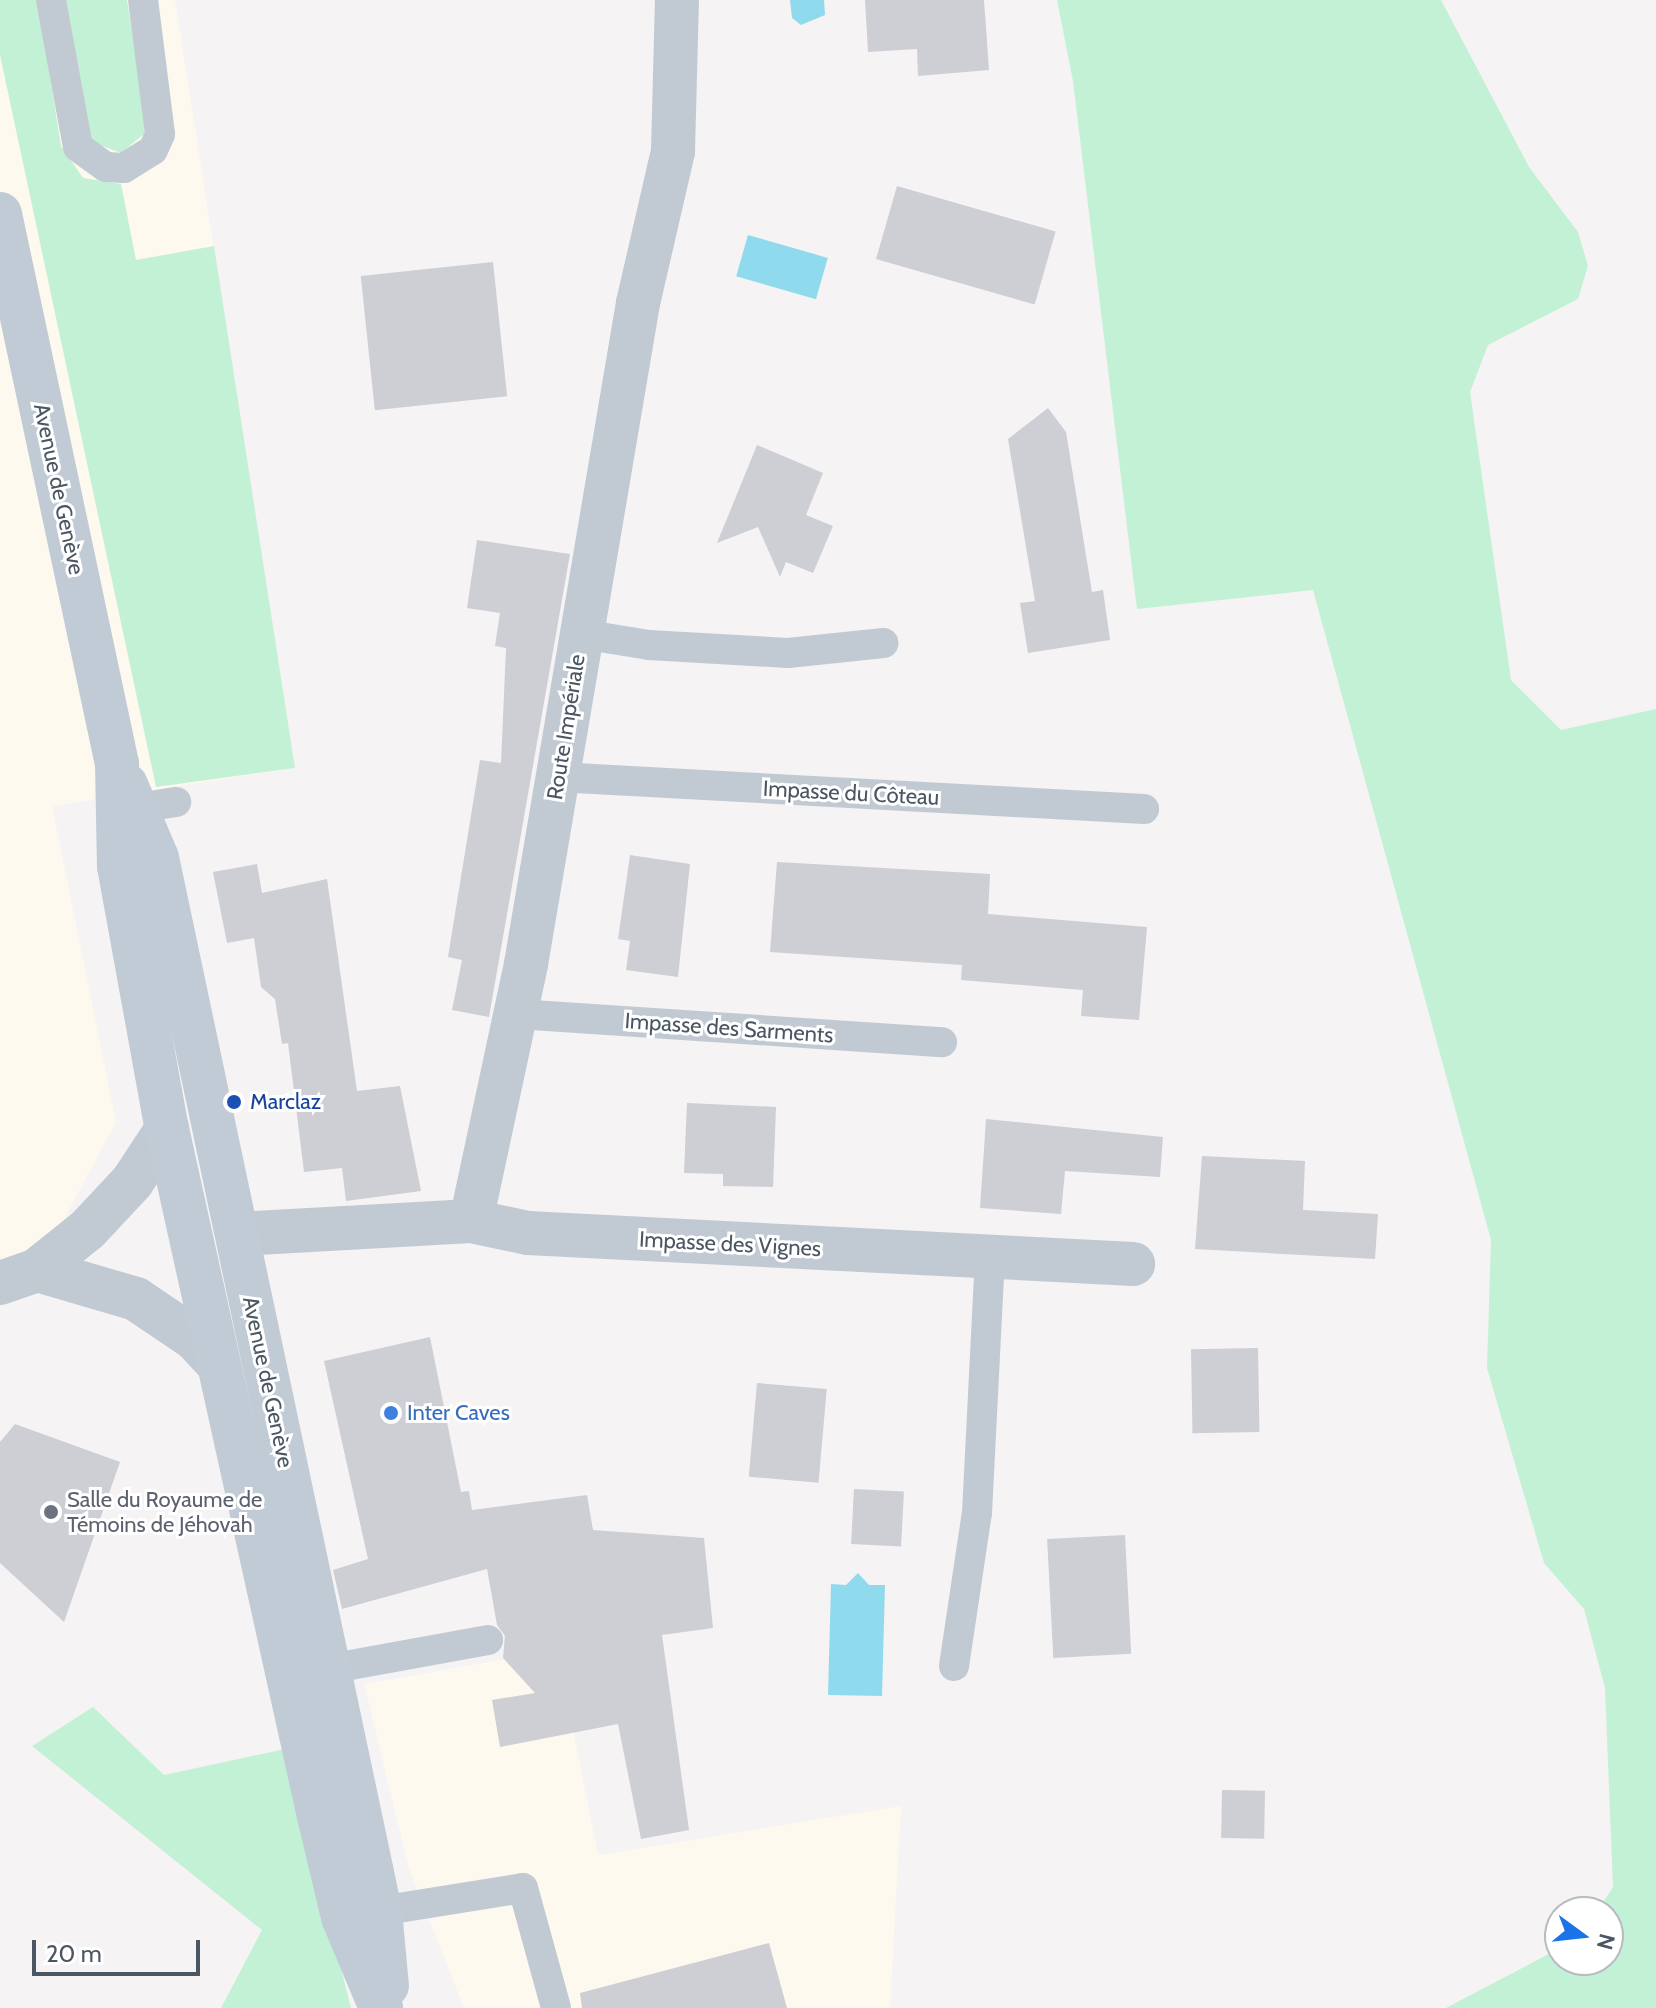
<!DOCTYPE html>
<meta charset="utf-8">
<style>
body{margin:0}
#map{position:relative;width:1656px;height:2008px;overflow:hidden;background:#f5f3f3;font-family:Cabin,sans-serif}
div>[style]{position:absolute}
.commercial>*{inset:0;background:#fdf9ef}
.green>*{inset:0;background:#c3f1d5}
.water>*{inset:0;background:#90daee;transform-origin:0 0}
.building>*{inset:0;background:#cdcfd5;transform-origin:0 0}
.service>*{height:30px;margin:-15px;padding:0 15px;transform-origin:15px;border-radius:15px;background:#c1cad2}
.minor>*{height:44px;margin:-22px;padding:0 22px;transform-origin:22px;border-radius:22px;background:#c1cad2}
.tertiary>*{height:44px;margin:-22px;padding:0 22px;transform-origin:22px;border-radius:22px;background:#c1cad2}
.secondary>*{height:44px;margin:-22px;padding:0 22px;transform-origin:22px;border-radius:22px;background:#c1cbd6}
.dots>*{width:22px;height:22px;translate:-50% -50%;box-sizing:border-box;border:4px solid #fff;border-radius:50%}
span{translate:-50% -50%;white-space:nowrap;text-align:center;line-height:1.15;-webkit-text-stroke:6px #fff;paint-order:stroke}
.street-label{font-size:22px;color:#4a5661}
.transit-label{font-size:22px;color:#164399}
.left{translate:0 -50%;text-align:left}
.shop-label{font-size:22px;color:#366cbe}
.worship-label{font-size:22px;color:#5b616d}
.north{position:absolute;left:1544px;top:1896px;width:80px;height:80px;box-sizing:border-box;background:#fff;border:2px solid #b7bbc0;border-radius:50%;rotate:105deg;font-size:22px;font-weight:700;line-height:32px;text-align:center;color:#4a5661}
.north::after{content:'';display:block;margin:auto;width:28px;height:36px;background:#1a73e8;clip-path:polygon(50% 0,100% 100%,50% 72%,0 100%)}
.scale{position:absolute;left:32px;top:1940px;width:168px;height:36px;box-sizing:border-box;border:4px solid #4a5661;border-top:0;padding-left:10px;font-size:24px;line-height:28px;white-space:nowrap;color:#4a5661;-webkit-text-stroke:6px #fff;paint-order:stroke}
</style>
<div id="map">
<div class="commercial">
<i style="clip-path:polygon(0 0,175px 0,295px 768px,52px 806px,116px 1122px,37px 1270px,0 1283px)"></i>
<i style="clip-path:polygon(557px 1650px,598px 1855px,901px 1806px,890px 2008px,464px 2008px,409px 1868px,364px 1684px)"></i>
</div>
<div class="green">
<i style="clip-path:polygon(0 0,38px 0,61px 146px,83px 178px,121px 184px,136px 260px,214px 246px,295px 768px,156px 787px,0 55px)"></i>
<i style="clip-path:polygon(66px 0,127px 0,146px 119px,144px 134px,121px 153px,92px 142px)"></i>
<i style="clip-path:polygon(1057px 0,1441px 0,1529px 167px,1578px 232px,1588px 266px,1578px 299px,1488px 345px,1470px 392px,1511px 680px,1561px 730px,1656px 709px,1656px 2008px,1446px 2008px,1560px 1948px,1560px 1960px,1608px 1960px,1608px 1912px,1597px 1912px,1613px 1887px,1605px 1688px,1584px 1609px,1544px 1563px,1487px 1368px,1491px 1240px,1313px 590px,1137px 609px,1073px 81px)"></i>
<i style="clip-path:polygon(93px 1707px,164px 1775px,285px 1749px,351px 2008px,221px 2008px,262px 1930px,32px 1746px)"></i>
</div>
<div class="water">
<i style="clip-path:polygon(790px 0,824px 0,825px 15px,801px 25px,792px 18px)"></i>
<i style="left:748px;top:235px;width:83px;height:43px;rotate:16deg"></i>
<i style="clip-path:polygon(858px 1573px,869px 1585px,885px 1585px,882px 1696px,828px 1695px,831px 1584px,846px 1585px)"></i>
</div>
<div class="building">
<i style="clip-path:polygon(865px 0,984px 0,989px 70px,918px 76px,917px 49px,868px 52px)"></i>
<i style="left:897px;top:186px;width:165px;height:76px;rotate:16deg"></i>
<i style="left:493px;top:262px;width:135px;height:133px;rotate:84deg"></i>
<i style="clip-path:polygon(1048px 408px,1066px 432px,1092px 592px,1103px 590px,1110px 640px,1028px 653px,1020px 603px,1035px 601px,1008px 439px)"></i>
<i style="clip-path:polygon(757px 445px,823px 473px,806px 515px,833px 526px,813px 573px,786px 562px,780px 577px,758px 527px,717px 543px)"></i>
<i style="clip-path:polygon(477px 540px,570px 554px,489px 1017px,452px 1010px,462px 960px,448px 957px,480px 760px,501px 763px,506px 648px,495px 646px,500px 613px,467px 608px)"></i>
<i style="clip-path:polygon(630px 855px,690px 864px,678px 977px,626px 970px,630px 941px,618px 939px)"></i>
<i style="clip-path:polygon(777px 862px,990px 874px,988px 914px,1147px 927px,1139px 1020px,1081px 1016px,1083px 990px,961px 980px,962px 965px,770px 952px)"></i>
<i style="clip-path:polygon(257px 864px,262px 893px,327px 879px,357px 1091px,400px 1086px,421px 1191px,346px 1201px,342px 1168px,304px 1172px,288px 1043px,282px 1044px,275px 999px,261px 987px,254px 938px,227px 943px,213px 872px)"></i>
<i style="clip-path:polygon(687px 1103px,776px 1107px,773px 1187px,723px 1186px,723px 1174px,684px 1173px)"></i>
<i style="clip-path:polygon(986px 1119px,1163px 1137px,1160px 1177px,1065px 1171px,1061px 1214px,980px 1208px)"></i>
<i style="clip-path:polygon(1202px 1156px,1305px 1161px,1303px 1210px,1378px 1214px,1375px 1259px,1195px 1249px)"></i>
<i style="clip-path:polygon(430px 1337px,461px 1492px,469px 1491px,472px 1510px,587px 1495px,593px 1530px,704px 1538px,713px 1628px,662px 1635px,689px 1830px,641px 1839px,618px 1724px,500px 1747px,492px 1700px,535px 1693px,503px 1658px,505px 1636px,497px 1625px,487px 1569px,342px 1609px,333px 1570px,368px 1559px,324px 1361px)"></i>
<i style="left:1258px;top:1348px;width:84px;height:67px;rotate:89deg"></i>
<i style="left:757px;top:1383px;width:70px;height:94px;rotate:5deg"></i>
<i style="clip-path:polygon(15px 1424px,120px 1462px,64px 1622px,0 1563px,0 1442px)"></i>
<i style="left:854px;top:1489px;width:50px;height:55px;rotate:3deg"></i>
<i style="left:1125px;top:1535px;width:119px;height:78px;rotate:87deg"></i>
<i style="left:1222px;top:1790px;width:43px;height:48px;rotate:1deg"></i>
<i style="clip-path:polygon(769px 1943px,787px 2008px,582px 2008px,580px 1993px)"></i>
</div>
<div class="service">
<i style="left:51px;top:0;width:149px;rotate:79.6deg"></i>
<i style="left:78px;top:147px;width:34px;rotate:36deg"></i>
<i style="left:106px;top:167px;width:18px;rotate:3deg"></i>
<i style="left:124px;top:168px;width:34px;rotate:-32deg"></i>
<i style="left:153px;top:150px;width:17px;rotate:-66deg"></i>
<i style="left:160px;top:134px;width:135px;rotate:-97.2deg"></i>
<i style="left:581px;top:634px;width:69px;rotate:9.2deg"></i>
<i style="left:649px;top:645px;width:139px;rotate:3.3deg"></i>
<i style="left:788px;top:653px;width:96px;rotate:-6deg"></i>
<i style="left:557px;top:777px;width:588px;rotate:3.12deg"></i>
<i style="left:119px;top:811px;width:58px;rotate:-9deg"></i>
<i style="left:517px;top:1014px;width:426px;rotate:3.8deg"></i>
<i style="left:954px;top:1666px;width:155px;rotate:-81.5deg"></i>
<i style="left:977px;top:1513px;width:256px;rotate:-87.1deg"></i>
<i style="left:312px;top:1672px;width:179px;rotate:-10.3deg"></i>
<i style="left:361px;top:1914px;width:164px;rotate:-9.1deg"></i>
<i style="left:523px;top:1888px;width:124px;rotate:74.6deg"></i>
</div>
<div class="minor">
<i style="left:471px;top:1221px;width:263px;rotate:-77.9deg"></i>
<i style="left:526px;top:964px;width:670px;rotate:-80.38deg"></i>
<i style="left:638px;top:303px;width:156px;rotate:-77deg"></i>
<i style="left:673px;top:151px;width:151px;rotate:-88.5deg"></i>
<i style="left:238px;top:1234px;width:233px;rotate:-3.2deg"></i>
<i style="left:471px;top:1221px;width:58px;rotate:11.9deg"></i>
<i style="left:528px;top:1233px;width:606px;rotate:2.93deg"></i>
</div>
<div class="tertiary">
<i style="left:37px;top:1270px;width:103px;rotate:16.3deg"></i>
<i style="left:136px;top:1299px;width:71px;rotate:34.1deg"></i>
<i style="left:195px;top:1339px;width:33px;rotate:47deg"></i>
<i style="left:0;top:1283px;width:39px;rotate:-19deg"></i>
<i style="left:37px;top:1270px;width:65px;rotate:-38.8deg"></i>
<i style="left:88px;top:1229px;width:64px;rotate:-46.9deg"></i>
<i style="left:132px;top:1182px;width:64px;rotate:-56.6deg"></i>
</div>
<div class="secondary">
<i style="left:0;top:214px;width:562px;rotate:77.99deg"></i>
<i style="left:117px;top:764px;width:102px;rotate:88.9deg"></i>
<i style="left:119px;top:866px;width:267px;rotate:79.7deg"></i>
<i style="left:167px;top:1129px;width:699px;rotate:77.53deg"></i>
<i style="left:318px;top:1812px;width:108px;rotate:76.6deg"></i>
<i style="left:343px;top:1917px;width:99px;rotate:67.3deg"></i>
<i style="left:126px;top:785px;width:79px;rotate:67deg"></i>
<i style="left:157px;top:858px;width:1076px;rotate:78.04deg"></i>
<i style="left:380px;top:1911px;width:75px;rotate:84.7deg"></i>
</div>
<div class="dots">
<i style="left:234px;top:1102px;background:#1a4fb4"></i>
<i style="left:391px;top:1413px;background:#3f7fe0"></i>
<i style="left:51px;top:1512px;background:#6b7280"></i>
</div>
<div class="street-label">
<span style="left:59px;top:489px;rotate:78deg">Avenue de Genève</span>
<span style="left:566px;top:727px;rotate:-81deg">Route Impériale</span>
<span style="left:851px;top:793px;rotate:3deg">Impasse du Côteau</span>
<span style="left:729px;top:1028px;rotate:4deg">Impasse des Sarments</span>
<span style="left:730px;top:1244px;rotate:3deg">Impasse des Vignes</span>
<span style="left:268px;top:1382px;rotate:78deg">Avenue de Genève</span>
</div>
<div class="transit-label">
<span class="left" style="left:250px;top:1102px">Marclaz</span>
</div>
<div class="shop-label">
<span class="left" style="left:407px;top:1413px">Inter Caves</span>
</div>
<div class="worship-label">
<span class="left" style="left:67px;top:1512px">Salle du Royaume de<br>Témoins de Jéhovah</span>
</div>
<div class="north">N</div>
<div class="scale">20 m</div>
</div>
